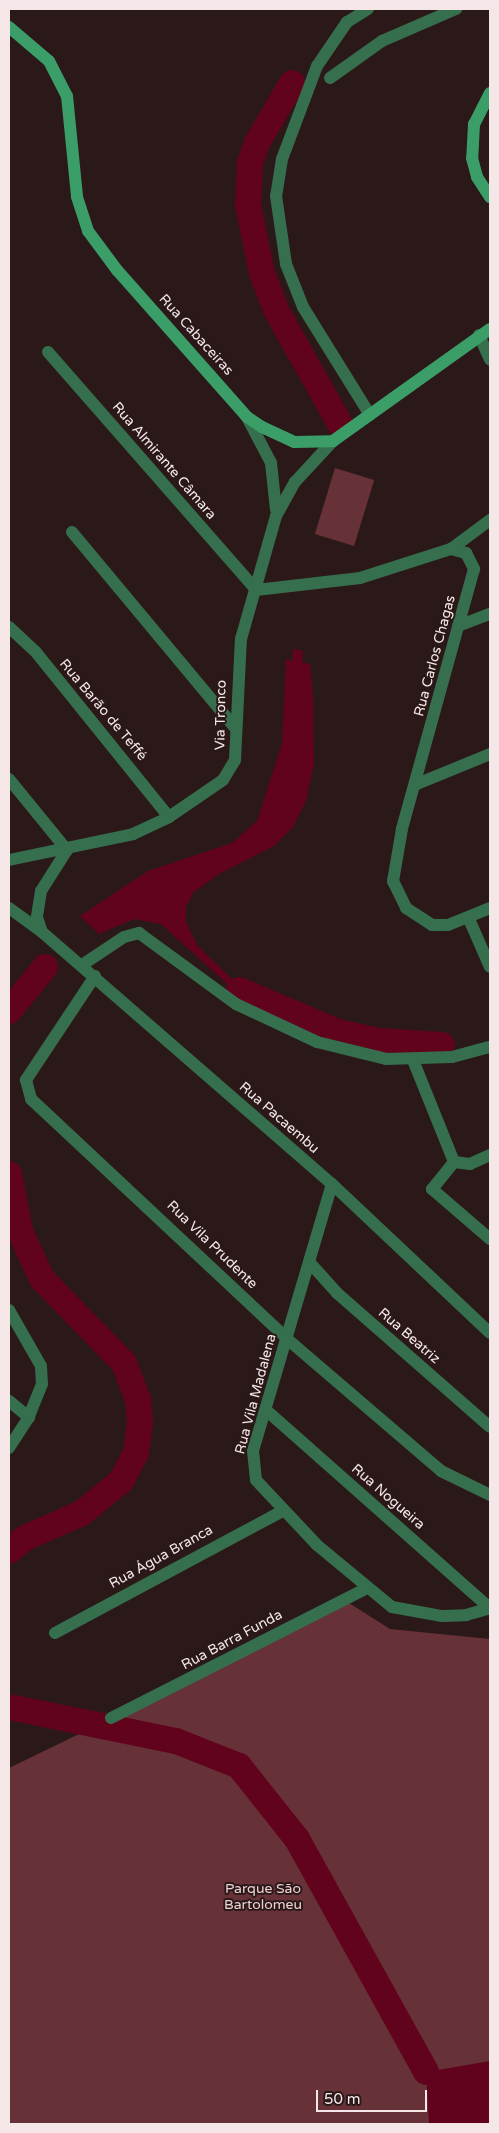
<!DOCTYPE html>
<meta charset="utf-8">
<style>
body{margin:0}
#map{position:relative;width:499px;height:2133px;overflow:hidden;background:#2b1819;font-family:"Varela Round",sans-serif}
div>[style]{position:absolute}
.green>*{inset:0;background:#663137;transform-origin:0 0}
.water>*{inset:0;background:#61031d}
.river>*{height:26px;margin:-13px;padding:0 13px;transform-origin:13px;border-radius:13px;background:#61031d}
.street>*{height:12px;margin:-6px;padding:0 6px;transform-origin:6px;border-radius:6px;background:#366f4e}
.secondary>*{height:12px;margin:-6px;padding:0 6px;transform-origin:6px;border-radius:6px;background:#3b9e68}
span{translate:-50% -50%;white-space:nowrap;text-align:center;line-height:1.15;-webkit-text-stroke:4px #2b1819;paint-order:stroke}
.street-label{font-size:14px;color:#f5e7e8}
.park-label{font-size:14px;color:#eed3d4}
.frame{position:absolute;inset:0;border:10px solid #f5e7e8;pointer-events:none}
.scale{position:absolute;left:316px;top:2090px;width:111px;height:22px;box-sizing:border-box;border:2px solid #f5e7e8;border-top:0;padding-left:6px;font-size:15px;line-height:18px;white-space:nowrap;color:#f5e7e8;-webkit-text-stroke:4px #2b1819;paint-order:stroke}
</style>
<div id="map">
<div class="green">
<i style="left:335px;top:468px;width:41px;height:69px;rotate:17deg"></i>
<i style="clip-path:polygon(349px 1603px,390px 1629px,490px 1639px,490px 2124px,9px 2124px,9px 1768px)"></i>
</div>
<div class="water">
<i style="clip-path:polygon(293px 649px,303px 651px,302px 662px,310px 664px,313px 698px,314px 764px,306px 801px,293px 827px,274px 846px,219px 874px,194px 892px,186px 906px,186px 922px,198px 946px,241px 988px,237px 993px,161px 924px,134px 919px,99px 934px,80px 916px,148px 871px,232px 843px,257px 821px,282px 743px,286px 659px,292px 661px)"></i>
<i style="clip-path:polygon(490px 2061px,490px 2124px,429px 2124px,426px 2072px)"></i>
</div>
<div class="river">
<i style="left:292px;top:83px;width:69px;rotate:120.3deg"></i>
<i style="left:257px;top:143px;width:21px;rotate:109deg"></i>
<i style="left:250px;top:163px;width:42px;rotate:92.7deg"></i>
<i style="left:248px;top:205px;width:69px;rotate:78.4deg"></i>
<i style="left:262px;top:273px;width:40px;rotate:69deg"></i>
<i style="left:276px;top:310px;width:131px;rotate:60.7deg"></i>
<i style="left:239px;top:990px;width:108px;rotate:23deg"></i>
<i style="left:338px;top:1032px;width:41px;rotate:12.7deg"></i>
<i style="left:378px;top:1041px;width:64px;rotate:3.6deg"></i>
<i style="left:9px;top:1011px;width:57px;rotate:-50.7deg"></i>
<i style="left:9px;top:1174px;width:58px;rotate:79.1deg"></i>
<i style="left:20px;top:1231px;width:53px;rotate:65.4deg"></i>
<i style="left:42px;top:1279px;width:117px;rotate:45.7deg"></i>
<i style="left:124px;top:1363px;width:39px;rotate:69deg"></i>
<i style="left:138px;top:1399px;width:23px;rotate:85deg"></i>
<i style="left:140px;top:1422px;width:31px;rotate:97deg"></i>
<i style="left:136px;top:1453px;width:32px;rotate:118deg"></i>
<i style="left:121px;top:1481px;width:50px;rotate:140.6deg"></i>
<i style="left:82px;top:1513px;width:62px;rotate:156.3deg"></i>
<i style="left:25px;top:1538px;width:21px;rotate:141deg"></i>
<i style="left:9px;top:1707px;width:170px;rotate:11.5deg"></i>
<i style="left:176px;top:1741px;width:68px;rotate:21.6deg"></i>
<i style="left:239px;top:1766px;width:93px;rotate:51.5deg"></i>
<i style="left:297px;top:1839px;width:266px;rotate:61deg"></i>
</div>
<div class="street">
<i style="left:368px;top:9px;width:25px;rotate:148deg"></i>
<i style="left:347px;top:22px;width:53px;rotate:124.3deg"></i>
<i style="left:317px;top:66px;width:99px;rotate:110.6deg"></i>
<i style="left:282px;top:159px;width:37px;rotate:99deg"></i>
<i style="left:276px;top:196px;width:69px;rotate:81.6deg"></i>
<i style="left:286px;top:264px;width:46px;rotate:68.4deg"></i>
<i style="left:303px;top:307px;width:127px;rotate:58.2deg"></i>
<i style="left:330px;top:78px;width:64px;rotate:-35.4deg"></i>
<i style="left:382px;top:41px;width:81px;rotate:-23.4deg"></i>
<i style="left:479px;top:335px;width:27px;rotate:66deg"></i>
<i style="left:48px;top:352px;width:316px;rotate:48.8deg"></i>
<i style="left:256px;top:590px;width:105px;rotate:-6.6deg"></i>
<i style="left:360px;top:578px;width:96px;rotate:-17.7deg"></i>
<i style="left:451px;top:549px;width:49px;rotate:-36.6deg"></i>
<i style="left:247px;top:417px;width:52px;rotate:62.4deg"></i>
<i style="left:271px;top:463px;width:47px;rotate:83.9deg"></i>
<i style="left:72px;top:532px;width:256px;rotate:50.2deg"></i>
<i style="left:451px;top:549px;width:16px;rotate:15deg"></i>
<i style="left:466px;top:553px;width:18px;rotate:63deg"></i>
<i style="left:474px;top:569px;width:270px;rotate:105.5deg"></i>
<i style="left:402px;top:829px;width:53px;rotate:99.8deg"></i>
<i style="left:393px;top:881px;width:30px;rotate:64deg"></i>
<i style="left:406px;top:908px;width:31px;rotate:33deg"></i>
<i style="left:432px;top:925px;width:16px"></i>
<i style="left:448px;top:925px;width:45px;rotate:-22deg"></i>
<i style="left:458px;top:626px;width:34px;rotate:-21deg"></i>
<i style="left:9px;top:627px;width:35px;rotate:43deg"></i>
<i style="left:35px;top:651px;width:213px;rotate:51.1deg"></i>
<i style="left:9px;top:779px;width:92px;rotate:50.8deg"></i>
<i style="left:417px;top:784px;width:79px;rotate:-22.3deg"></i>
<i style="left:67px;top:850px;width:49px;rotate:122.4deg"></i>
<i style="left:41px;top:891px;width:26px;rotate:99deg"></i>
<i style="left:37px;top:917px;width:16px;rotate:72deg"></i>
<i style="left:42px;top:932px;width:384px;rotate:41deg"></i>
<i style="left:332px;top:1184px;width:217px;rotate:43.3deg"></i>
<i style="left:9px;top:860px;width:127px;rotate:-11.8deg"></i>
<i style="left:133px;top:834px;width:40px;rotate:-25deg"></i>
<i style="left:169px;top:817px;width:65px;rotate:-34.4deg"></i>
<i style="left:223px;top:780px;width:23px;rotate:-59deg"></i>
<i style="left:235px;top:760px;width:121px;rotate:-87.2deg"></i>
<i style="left:241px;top:639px;width:128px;rotate:-74.1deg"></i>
<i style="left:276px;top:516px;width:39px;rotate:-61deg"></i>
<i style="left:295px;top:482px;width:56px;rotate:-47.2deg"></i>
<i style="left:9px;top:908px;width:39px;rotate:36deg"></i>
<i style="left:469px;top:919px;width:52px;rotate:66.4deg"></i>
<i style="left:82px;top:965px;width:50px;rotate:-33.7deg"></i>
<i style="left:124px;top:937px;width:16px;rotate:-15deg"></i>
<i style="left:139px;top:933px;width:120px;rotate:36.2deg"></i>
<i style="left:236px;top:1004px;width:89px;rotate:25.1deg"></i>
<i style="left:317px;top:1042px;width:71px;rotate:13.8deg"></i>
<i style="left:386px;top:1059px;width:66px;rotate:-1.7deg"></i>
<i style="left:452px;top:1057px;width:39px;rotate:-15deg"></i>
<i style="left:95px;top:976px;width:125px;rotate:123.6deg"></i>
<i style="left:26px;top:1080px;width:20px;rotate:75deg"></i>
<i style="left:31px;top:1099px;width:349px;rotate:43.1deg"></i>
<i style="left:286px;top:1338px;width:204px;rotate:40.6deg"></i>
<i style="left:441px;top:1471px;width:55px;rotate:26.1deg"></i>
<i style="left:413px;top:1060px;width:110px;rotate:68.1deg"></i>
<i style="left:490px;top:1155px;width:22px;rotate:156deg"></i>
<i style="left:470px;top:1164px;width:16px;rotate:-173deg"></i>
<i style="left:454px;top:1162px;width:35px;rotate:129deg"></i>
<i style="left:432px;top:1189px;width:77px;rotate:40.8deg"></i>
<i style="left:332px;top:1184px;width:278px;rotate:106.5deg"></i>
<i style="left:253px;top:1451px;width:29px;rotate:84deg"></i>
<i style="left:256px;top:1480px;width:89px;rotate:46.8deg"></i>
<i style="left:317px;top:1545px;width:97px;rotate:39.6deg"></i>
<i style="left:392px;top:1607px;width:51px;rotate:10.2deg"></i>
<i style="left:442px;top:1616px;width:24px;rotate:-2deg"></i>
<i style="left:466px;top:1615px;width:25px;rotate:-16deg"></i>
<i style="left:311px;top:1264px;width:39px;rotate:48deg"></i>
<i style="left:337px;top:1293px;width:203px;rotate:41.2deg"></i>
<i style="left:9px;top:1310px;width:64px;rotate:60.3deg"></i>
<i style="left:41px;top:1366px;width:18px;rotate:87deg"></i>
<i style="left:42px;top:1384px;width:35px;rotate:112deg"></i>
<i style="left:29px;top:1417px;width:37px;rotate:123deg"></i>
<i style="left:9px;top:1401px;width:26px;rotate:39deg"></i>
<i style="left:266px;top:1410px;width:298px;rotate:41.5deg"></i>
<i style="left:55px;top:1633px;width:259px;rotate:-28.2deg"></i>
<i style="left:111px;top:1718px;width:287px;rotate:-26.9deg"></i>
</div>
<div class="secondary">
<i style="left:9px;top:27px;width:52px;rotate:40.4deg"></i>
<i style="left:49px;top:61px;width:39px;rotate:63deg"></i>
<i style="left:67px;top:96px;width:101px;rotate:84.3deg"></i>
<i style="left:77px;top:197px;width:36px;rotate:72deg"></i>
<i style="left:88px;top:231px;width:49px;rotate:53.4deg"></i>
<i style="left:117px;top:270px;width:196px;rotate:48.5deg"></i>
<i style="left:247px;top:417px;width:18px;rotate:34deg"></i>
<i style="left:262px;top:427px;width:35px;rotate:25deg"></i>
<i style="left:294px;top:442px;width:39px;rotate:-1deg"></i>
<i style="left:333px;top:441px;width:193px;rotate:-35.5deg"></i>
<i style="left:490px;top:93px;width:35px;rotate:117deg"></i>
<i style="left:474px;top:124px;width:34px;rotate:93deg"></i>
<i style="left:472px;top:158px;width:20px;rotate:75deg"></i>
<i style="left:477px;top:177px;width:24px;rotate:57deg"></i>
</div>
<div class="street-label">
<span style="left:196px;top:335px;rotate:48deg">Rua Cabaceiras</span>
<span style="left:164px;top:461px;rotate:49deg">Rua Almirante Câmara</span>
<span style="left:435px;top:656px;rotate:-75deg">Rua Carlos Chagas</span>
<span style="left:103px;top:710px;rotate:50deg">Rua Barão de Teffé</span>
<span style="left:221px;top:715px;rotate:-89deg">Via Tronco</span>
<span style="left:279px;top:1118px;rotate:41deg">Rua Pacaembu</span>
<span style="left:212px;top:1245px;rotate:44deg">Rua Vila Prudente</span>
<span style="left:409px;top:1336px;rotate:41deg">Rua Beatriz</span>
<span style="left:256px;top:1394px;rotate:-75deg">Rua Vila Madalena</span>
<span style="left:388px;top:1497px;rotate:41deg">Rua Nogueira</span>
<span style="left:161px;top:1557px;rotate:-29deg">Rua Água Branca</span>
<span style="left:232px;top:1640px;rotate:-28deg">Rua Barra Funda</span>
</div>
<div class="park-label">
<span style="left:263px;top:1897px">Parque São<br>Bartolomeu</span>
</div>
<div class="frame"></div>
<div class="scale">50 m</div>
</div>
